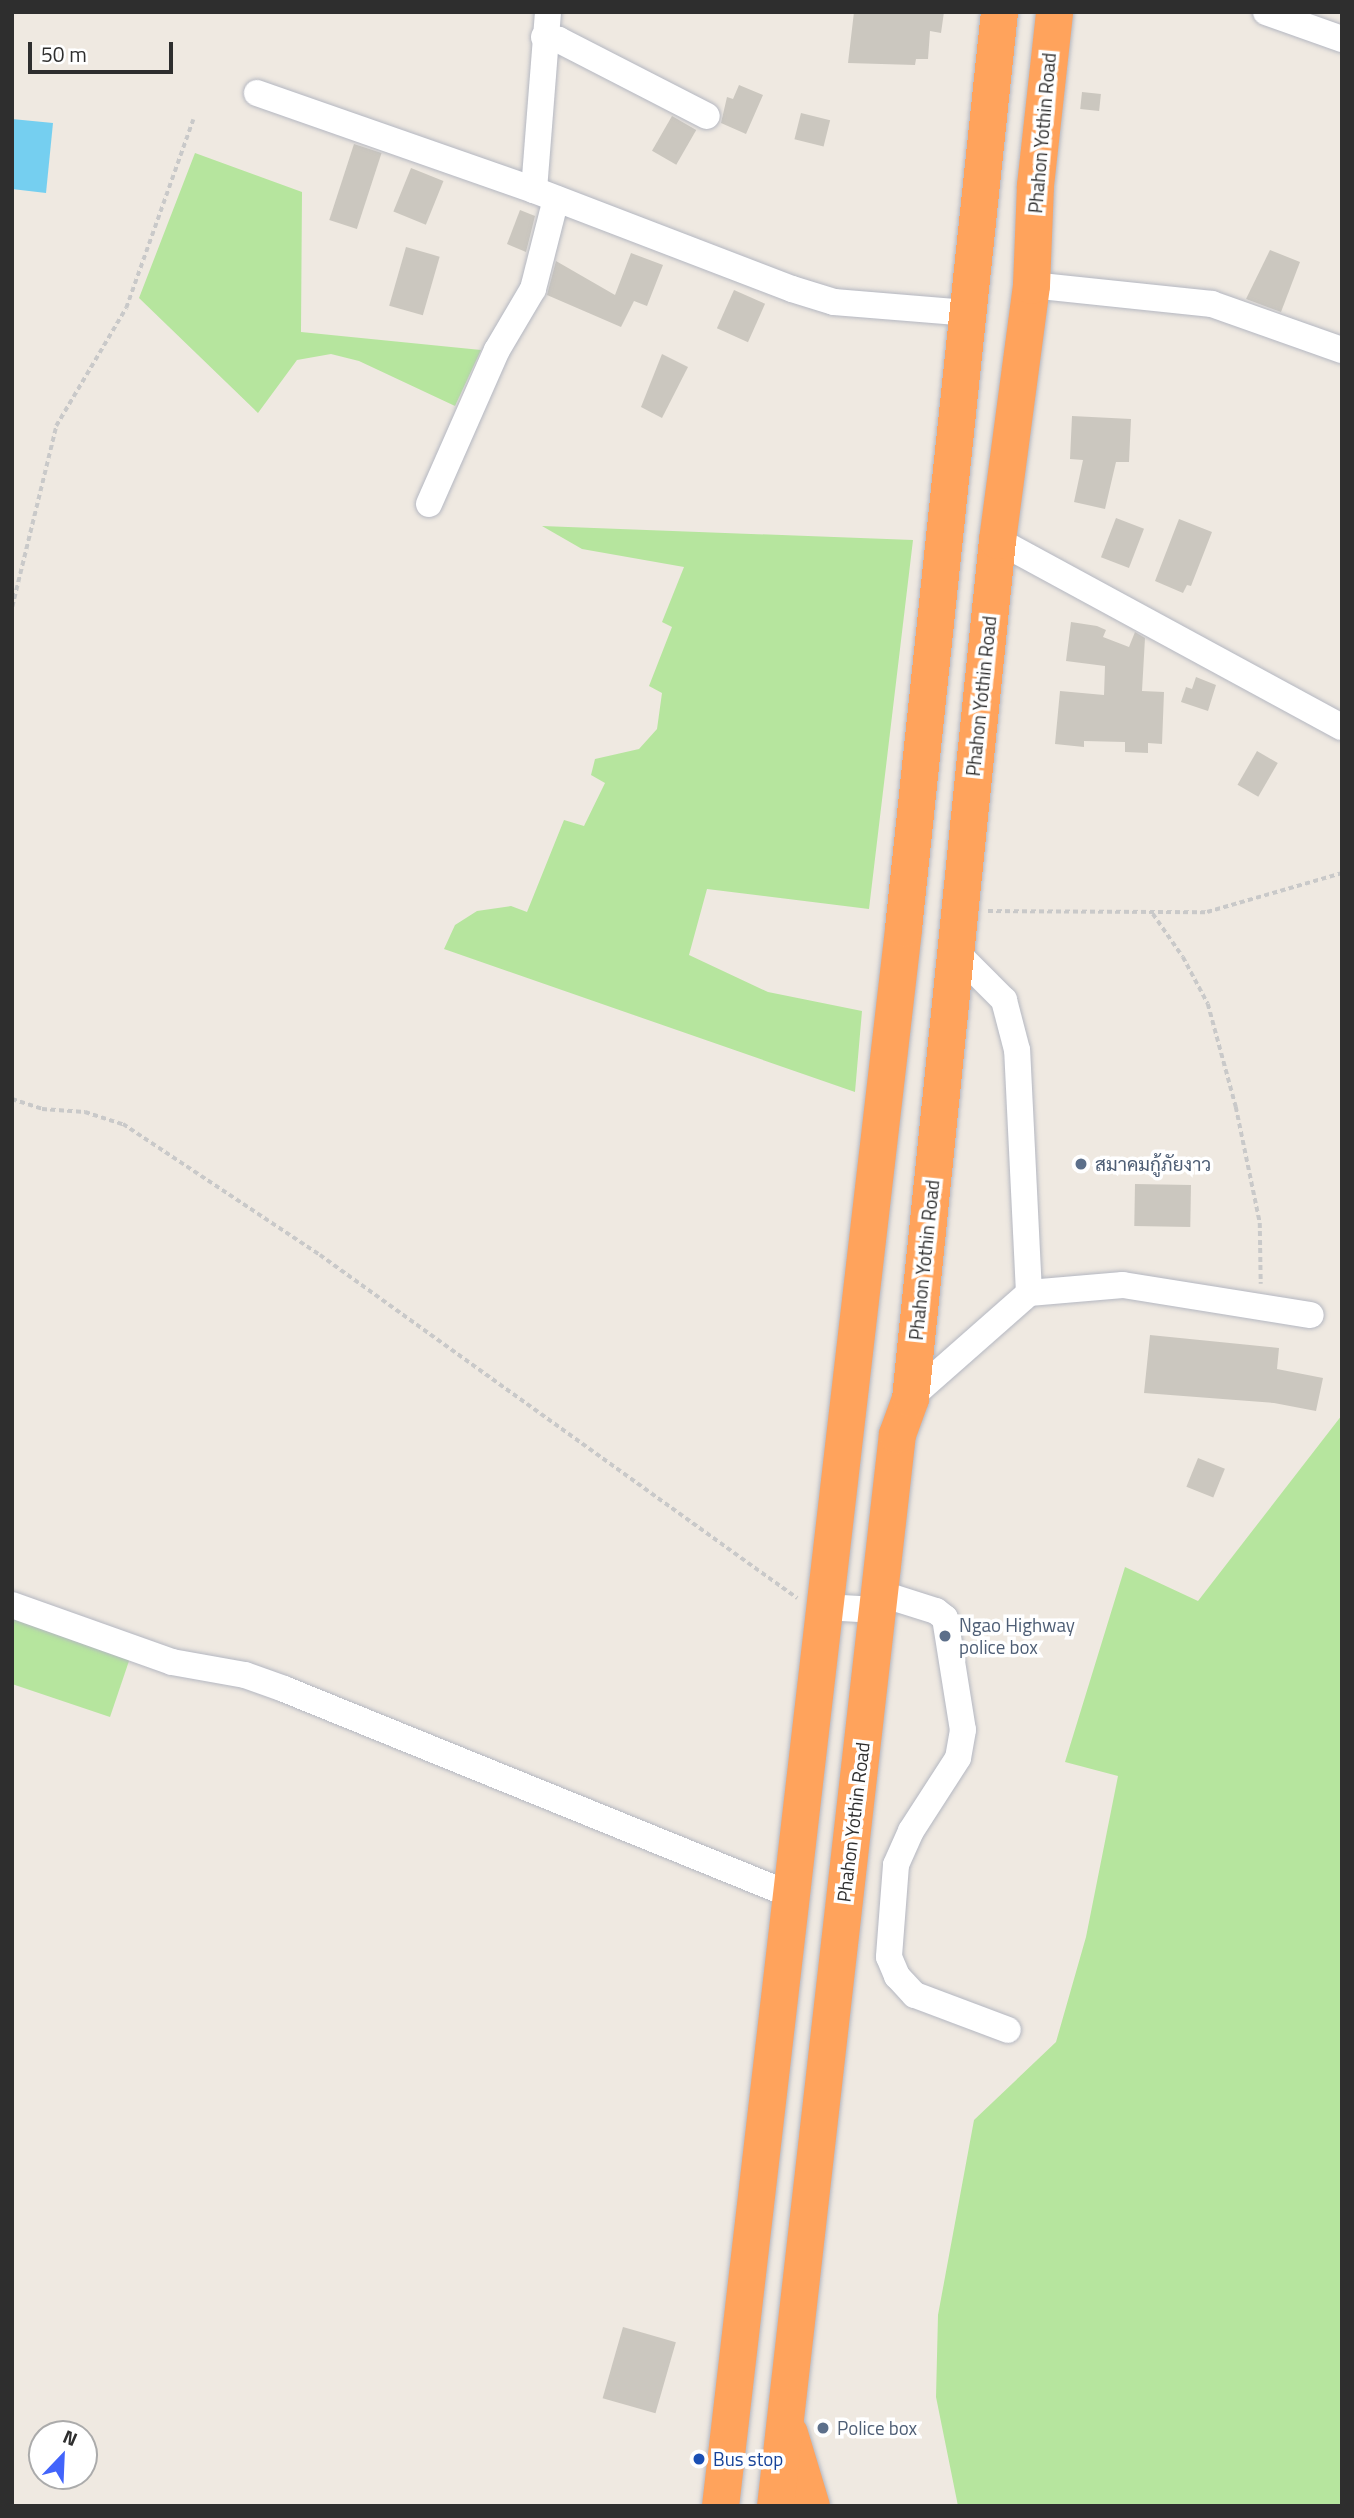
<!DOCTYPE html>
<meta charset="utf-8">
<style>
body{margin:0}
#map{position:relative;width:1354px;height:2518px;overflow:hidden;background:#efe9e1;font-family:"Titillium Web",Sarabun,sans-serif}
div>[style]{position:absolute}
.green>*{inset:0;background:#b6e59e}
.water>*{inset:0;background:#75cff0}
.building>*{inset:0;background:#cbc7bf;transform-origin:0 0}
.path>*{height:3.5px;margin-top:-1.75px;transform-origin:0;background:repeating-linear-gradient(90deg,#c9c9c9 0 5px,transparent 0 8.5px)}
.roads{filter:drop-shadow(0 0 2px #b4b7c1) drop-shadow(0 0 2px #b4b7c1)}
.minor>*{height:26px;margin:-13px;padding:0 13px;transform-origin:13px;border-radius:13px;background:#fff}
.highway>*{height:37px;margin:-18.5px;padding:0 18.5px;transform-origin:18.5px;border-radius:18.5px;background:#ffa35c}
.dots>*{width:19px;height:19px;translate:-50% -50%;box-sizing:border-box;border:4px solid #fff;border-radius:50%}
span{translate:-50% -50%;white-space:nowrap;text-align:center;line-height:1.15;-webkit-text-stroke:7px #fff;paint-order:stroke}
.street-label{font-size:19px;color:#2e2e2e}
.service-label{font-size:19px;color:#4e5e75}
.left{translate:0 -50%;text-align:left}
.transit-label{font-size:19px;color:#164399}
.frame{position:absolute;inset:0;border:14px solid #2e2e2e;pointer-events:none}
.north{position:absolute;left:28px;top:2420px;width:70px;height:70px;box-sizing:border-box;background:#fff;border:2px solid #ababab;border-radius:50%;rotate:23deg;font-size:19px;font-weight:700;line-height:28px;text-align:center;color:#2e2e2e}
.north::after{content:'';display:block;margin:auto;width:24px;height:32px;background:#4264fb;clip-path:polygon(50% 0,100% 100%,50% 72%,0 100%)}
.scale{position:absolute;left:28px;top:42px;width:145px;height:32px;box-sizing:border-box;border:4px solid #2e2e2e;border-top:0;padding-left:9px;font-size:21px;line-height:24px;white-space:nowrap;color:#2e2e2e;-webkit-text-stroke:5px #fff;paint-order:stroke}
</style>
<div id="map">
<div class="green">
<i style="clip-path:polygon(195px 153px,302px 192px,301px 332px,481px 350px,455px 406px,359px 361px,331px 354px,297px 360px,258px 413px,139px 298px)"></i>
<i style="clip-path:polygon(542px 526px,913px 540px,869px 909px,707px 889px,689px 955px,768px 992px,862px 1011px,855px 1092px,444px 949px,455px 925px,477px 911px,511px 906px,527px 912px,564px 820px,584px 826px,605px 783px,591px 775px,595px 759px,639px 749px,657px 729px,662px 693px,649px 686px,672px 627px,662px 622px,684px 567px,582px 549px)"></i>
<i style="clip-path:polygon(1342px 1415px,1342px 2506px,958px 2506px,936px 2397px,938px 2315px,974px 2120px,1056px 2042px,1086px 1937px,1118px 1776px,1065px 1762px,1125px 1567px,1198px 1601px)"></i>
<i style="clip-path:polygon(12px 1611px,131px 1655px,110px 1717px,12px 1684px)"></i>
</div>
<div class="water">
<i style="clip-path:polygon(12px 119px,53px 123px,46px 193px,12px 189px)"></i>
</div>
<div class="building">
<i style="clip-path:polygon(854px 12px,944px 12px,941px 33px,930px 31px,928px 59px,916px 59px,915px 65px,848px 63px)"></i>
<i style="clip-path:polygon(739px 85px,763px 95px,746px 134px,721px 123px,727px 97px,733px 99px)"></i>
<i style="left:1082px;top:92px;width:19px;height:17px;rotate:6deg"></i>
<i style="left:801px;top:113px;width:30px;height:27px;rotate:14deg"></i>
<i style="left:672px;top:116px;width:28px;height:40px;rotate:30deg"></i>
<i style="left:354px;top:144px;width:29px;height:80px;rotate:18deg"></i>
<i style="left:411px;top:168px;width:35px;height:47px;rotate:22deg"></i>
<i style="clip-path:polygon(520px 210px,535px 216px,526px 252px,507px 244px)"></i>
<i style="left:406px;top:247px;width:35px;height:61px;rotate:16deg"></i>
<i style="clip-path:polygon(1270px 250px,1300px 262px,1281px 312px,1246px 299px)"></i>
<i style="clip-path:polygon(631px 253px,663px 265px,647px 306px,634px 301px,621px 327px,547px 295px,556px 261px,615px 295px)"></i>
<i style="left:734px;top:290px;width:34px;height:42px;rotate:24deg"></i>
<i style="clip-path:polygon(662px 354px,688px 367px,662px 418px,641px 407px)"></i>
<i style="clip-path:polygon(1072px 416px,1131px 419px,1129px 462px,1116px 462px,1105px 509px,1074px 502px,1083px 460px,1070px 459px)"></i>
<i style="left:1116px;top:518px;width:30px;height:42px;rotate:21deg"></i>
<i style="clip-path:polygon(1179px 519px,1212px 532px,1191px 586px,1187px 585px,1183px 593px,1155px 581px)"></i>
<i style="clip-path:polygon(1071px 622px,1097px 626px,1106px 630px,1103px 637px,1129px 647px,1135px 632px,1145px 638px,1142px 691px,1164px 692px,1162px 744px,1148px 743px,1148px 753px,1125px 752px,1125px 742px,1084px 741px,1084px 747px,1055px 744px,1060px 691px,1104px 695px,1105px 666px,1066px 661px)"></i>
<i style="clip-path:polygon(1196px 677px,1216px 685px,1208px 711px,1181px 702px,1186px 687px,1192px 689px)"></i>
<i style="left:1257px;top:751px;width:24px;height:39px;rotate:30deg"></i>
<i style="left:1135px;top:1184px;width:56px;height:42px;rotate:1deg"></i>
<i style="clip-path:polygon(1150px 1335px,1279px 1348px,1277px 1369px,1323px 1378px,1316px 1411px,1274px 1403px,1144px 1393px)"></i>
<i style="left:1198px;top:1458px;width:29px;height:31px;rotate:22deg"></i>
<i style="left:623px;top:2327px;width:55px;height:74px;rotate:16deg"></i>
</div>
<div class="path">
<i style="left:12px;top:607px;width:186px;rotate:-76.3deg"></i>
<i style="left:56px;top:426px;width:137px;rotate:-59.3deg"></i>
<i style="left:126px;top:308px;width:200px;rotate:-70.4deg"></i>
<i style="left:988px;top:911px;width:219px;rotate:0.3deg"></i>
<i style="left:1207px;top:912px;width:141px;rotate:-16.1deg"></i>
<i style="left:1153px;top:914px;width:52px;rotate:55.1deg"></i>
<i style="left:1183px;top:957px;width:53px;rotate:62deg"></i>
<i style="left:1208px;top:1004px;width:107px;rotate:74.8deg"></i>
<i style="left:1236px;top:1107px;width:118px;rotate:78.3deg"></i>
<i style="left:1260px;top:1223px;width:61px;rotate:89.1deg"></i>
<i style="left:12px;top:1099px;width:32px;rotate:18deg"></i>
<i style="left:42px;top:1109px;width:43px;rotate:4deg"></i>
<i style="left:85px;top:1112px;width:40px;rotate:18deg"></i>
<i style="left:123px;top:1124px;width:237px;rotate:33.6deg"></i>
<i style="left:320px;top:1255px;width:588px;rotate:35.72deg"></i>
</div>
<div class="roads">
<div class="minor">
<i style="left:1266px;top:12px;width:81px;rotate:19.6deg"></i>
<i style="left:544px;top:37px;width:15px;rotate:11deg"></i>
<i style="left:559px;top:40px;width:166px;rotate:27.2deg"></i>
<i style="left:257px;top:93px;width:293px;rotate:19.3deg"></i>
<i style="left:534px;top:190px;width:276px;rotate:21deg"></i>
<i style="left:792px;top:289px;width:44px;rotate:17.2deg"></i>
<i style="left:834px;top:302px;width:133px;rotate:4.7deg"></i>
<i style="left:534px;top:190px;width:179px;rotate:-85.5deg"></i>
<i style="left:1031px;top:285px;width:182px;rotate:6deg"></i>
<i style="left:1212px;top:304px;width:138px;rotate:19.5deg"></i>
<i style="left:429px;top:504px;width:168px;rotate:-66.2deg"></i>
<i style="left:497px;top:350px;width:71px;rotate:-59.5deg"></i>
<i style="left:533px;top:289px;width:93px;rotate:-75.7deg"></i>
<i style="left:997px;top:540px;width:392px;rotate:28.5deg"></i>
<i style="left:1029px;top:1293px;width:94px;rotate:-4.9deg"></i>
<i style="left:1123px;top:1285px;width:190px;rotate:9.1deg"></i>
<i style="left:910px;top:1398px;width:159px;rotate:-41.4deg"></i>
<i style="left:1029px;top:1293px;width:243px;rotate:-92.8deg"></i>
<i style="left:1017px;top:1050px;width:52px;rotate:-104.6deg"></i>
<i style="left:1004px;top:1000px;width:69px;rotate:-135deg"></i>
<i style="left:879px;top:1593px;width:60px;rotate:17.5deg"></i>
<i style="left:936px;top:1611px;width:11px;rotate:38deg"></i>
<i style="left:945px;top:1618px;width:113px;rotate:80.9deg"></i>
<i style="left:963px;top:1730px;width:28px;rotate:100deg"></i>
<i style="left:958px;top:1758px;width:87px;rotate:122.8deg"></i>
<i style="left:911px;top:1831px;width:37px;rotate:114deg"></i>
<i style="left:896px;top:1865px;width:92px;rotate:94.4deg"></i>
<i style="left:889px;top:1957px;width:21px;rotate:67deg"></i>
<i style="left:897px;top:1976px;width:26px;rotate:47deg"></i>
<i style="left:915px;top:1995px;width:99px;rotate:20.6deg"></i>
<i style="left:12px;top:1605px;width:170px;rotate:19.6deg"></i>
<i style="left:172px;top:1662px;width:74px;rotate:10.1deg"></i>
<i style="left:245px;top:1675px;width:41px;rotate:19.7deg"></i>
<i style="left:284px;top:1689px;width:547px;rotate:22.11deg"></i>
<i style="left:824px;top:1607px;width:53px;rotate:3.2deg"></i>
</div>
<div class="highway">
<i style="left:789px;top:2433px;width:76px;rotate:73.2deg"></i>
<i style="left:720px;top:2506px;width:1589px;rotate:-83.38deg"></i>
<i style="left:903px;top:928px;width:921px;rotate:-84.02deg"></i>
<i style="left:775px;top:2506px;width:1079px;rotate:-83.51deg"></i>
<i style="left:897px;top:1434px;width:38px;rotate:-70deg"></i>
<i style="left:910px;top:1398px;width:862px;rotate:-84.21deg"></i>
<i style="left:997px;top:540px;width:257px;rotate:-82.4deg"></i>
<i style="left:1031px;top:285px;width:100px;rotate:-87.7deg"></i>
<i style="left:1035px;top:185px;width:174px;rotate:-83.7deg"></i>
</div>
</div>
<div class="dots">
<i style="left:1081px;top:1164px;background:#5c6f8a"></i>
<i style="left:945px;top:1636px;background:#5c6f8a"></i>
<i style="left:823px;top:2428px;background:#5c6f8a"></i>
<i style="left:699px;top:2459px;background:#1a4fb4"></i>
</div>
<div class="street-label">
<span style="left:1042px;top:133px;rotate:-85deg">Phahon Yothin Road</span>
<span style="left:981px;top:696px;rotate:-84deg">Phahon Yothin Road</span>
<span style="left:924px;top:1260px;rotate:-84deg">Phahon Yothin Road</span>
<span style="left:853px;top:1822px;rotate:-83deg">Phahon Yothin Road</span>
</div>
<div class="service-label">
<span class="left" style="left:1095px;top:1164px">สมาคมกู้ภัยงาว</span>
<span class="left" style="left:959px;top:1636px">Ngao Highway<br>police box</span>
<span class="left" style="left:837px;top:2428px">Police box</span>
</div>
<div class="transit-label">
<span class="left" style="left:713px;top:2459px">Bus stop</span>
</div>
<div class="frame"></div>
<div class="north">N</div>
<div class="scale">50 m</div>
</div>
